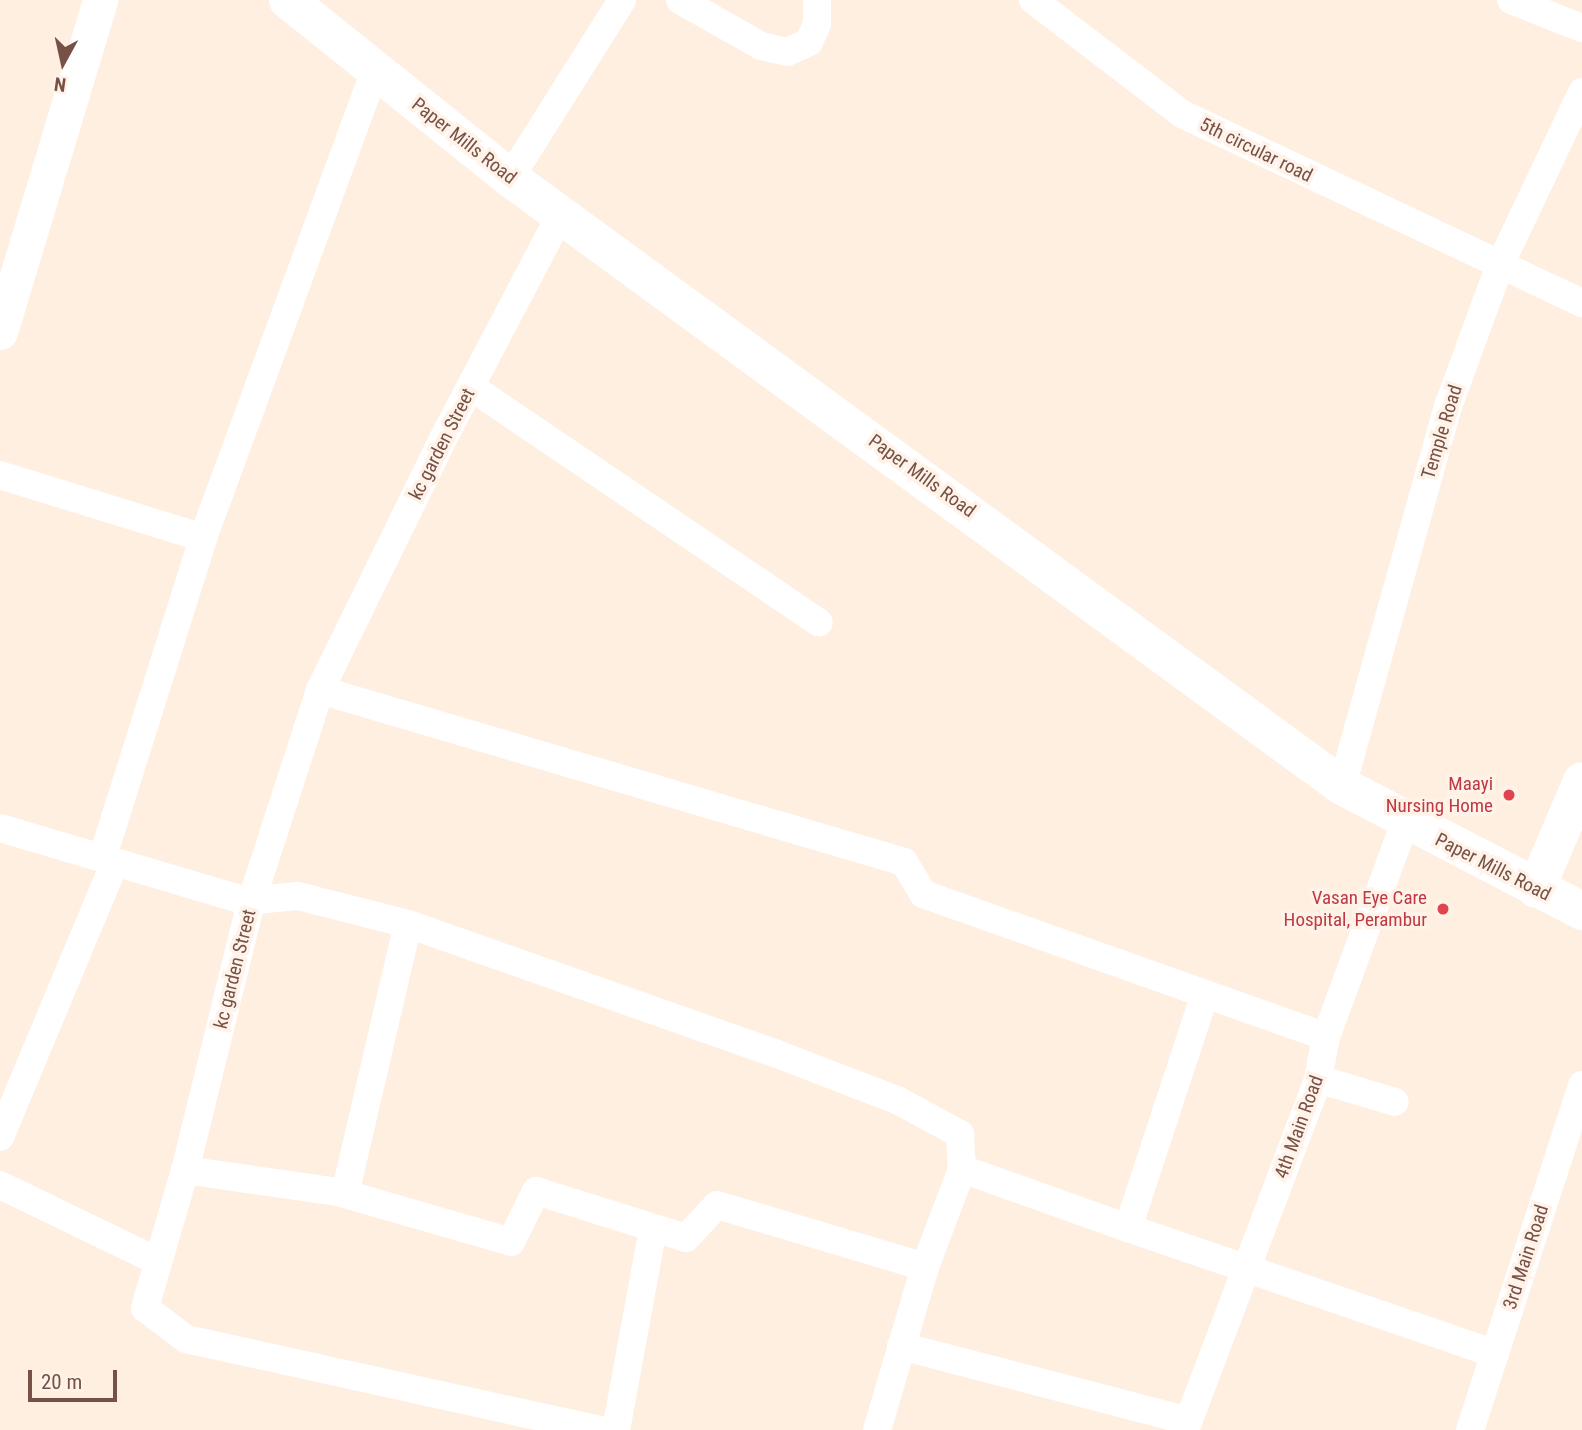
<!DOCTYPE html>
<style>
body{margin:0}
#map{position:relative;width:1582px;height:1430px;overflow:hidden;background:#feefe1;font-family:"Roboto Condensed",sans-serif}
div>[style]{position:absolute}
.minor>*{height:28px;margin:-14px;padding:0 14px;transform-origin:14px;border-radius:14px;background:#fff}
.tertiary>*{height:35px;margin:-17.5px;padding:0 17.5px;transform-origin:17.5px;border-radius:17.5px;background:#fff}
.secondary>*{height:38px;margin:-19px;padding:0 19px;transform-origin:19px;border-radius:19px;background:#fff}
.dots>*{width:19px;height:19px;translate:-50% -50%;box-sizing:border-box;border:4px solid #fff3e9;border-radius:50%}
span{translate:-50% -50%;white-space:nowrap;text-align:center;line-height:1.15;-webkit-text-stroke:7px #fff3e9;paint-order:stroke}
.street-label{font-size:19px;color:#775146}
.health-label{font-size:19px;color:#be3a42}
.right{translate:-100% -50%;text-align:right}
.north{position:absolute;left:28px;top:28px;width:70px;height:70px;-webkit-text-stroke:5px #fff3e9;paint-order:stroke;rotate:188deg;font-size:19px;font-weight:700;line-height:28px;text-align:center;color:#775146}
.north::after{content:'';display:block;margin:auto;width:24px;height:32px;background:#775146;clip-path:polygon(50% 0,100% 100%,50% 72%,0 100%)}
.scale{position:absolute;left:28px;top:1370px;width:89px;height:32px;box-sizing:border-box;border:4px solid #775146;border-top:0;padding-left:9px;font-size:21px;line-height:24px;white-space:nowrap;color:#775146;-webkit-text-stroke:5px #fff3e9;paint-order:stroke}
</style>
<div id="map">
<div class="minor">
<i style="left:680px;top:0;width:93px;rotate:29.6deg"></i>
<i style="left:761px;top:46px;width:27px;rotate:13deg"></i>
<i style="left:787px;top:52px;width:24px;rotate:-24deg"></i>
<i style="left:809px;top:42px;width:20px;rotate:-66deg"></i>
<i style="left:817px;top:24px;width:24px;rotate:-90deg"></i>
<i style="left:1033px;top:0;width:188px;rotate:37.4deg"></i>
<i style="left:1182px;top:114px;width:442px;rotate:25.3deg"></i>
<i style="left:1511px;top:0;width:76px;rotate:21.5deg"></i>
<i style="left:510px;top:178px;width:210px;rotate:-57.8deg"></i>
<i style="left:561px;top:214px;width:254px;rotate:117.7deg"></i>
<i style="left:443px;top:439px;width:280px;rotate:116.1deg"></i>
<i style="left:320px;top:690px;width:223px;rotate:108deg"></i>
<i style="left:251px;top:902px;width:276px;rotate:103.8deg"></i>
<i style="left:185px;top:1170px;width:144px;rotate:106.2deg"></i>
<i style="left:145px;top:1308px;width:51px;rotate:37.1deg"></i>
<i style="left:186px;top:1339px;width:424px;rotate:12.4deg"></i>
<i style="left:471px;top:387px;width:420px;rotate:34.1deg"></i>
<i style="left:0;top:475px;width:213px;rotate:17.2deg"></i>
<i style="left:320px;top:690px;width:609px;rotate:16.41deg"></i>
<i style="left:904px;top:862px;width:37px;rotate:59deg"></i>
<i style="left:923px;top:894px;width:428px;rotate:19.5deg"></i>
<i style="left:1342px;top:786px;width:397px;rotate:-74.4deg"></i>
<i style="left:1449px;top:404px;width:146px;rotate:-69.9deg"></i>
<i style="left:1499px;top:267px;width:194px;rotate:-64.6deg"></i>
<i style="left:0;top:828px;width:257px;rotate:16.5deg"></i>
<i style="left:246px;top:901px;width:52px;rotate:-5.5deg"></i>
<i style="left:298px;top:896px;width:114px;rotate:14.3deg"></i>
<i style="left:408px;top:924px;width:391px;rotate:19.4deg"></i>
<i style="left:777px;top:1054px;width:129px;rotate:21deg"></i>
<i style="left:897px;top:1100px;width:72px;rotate:28.4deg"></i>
<i style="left:960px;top:1134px;width:35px;rotate:87deg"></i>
<i style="left:962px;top:1169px;width:105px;rotate:110.7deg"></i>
<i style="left:925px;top:1267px;width:170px;rotate:106.4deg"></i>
<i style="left:103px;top:856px;width:333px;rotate:-72.5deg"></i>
<i style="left:203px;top:538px;width:498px;rotate:-69.8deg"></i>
<i style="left:1318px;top:1079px;width:80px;rotate:16.6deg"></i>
<i style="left:0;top:1137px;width:295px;rotate:-67.3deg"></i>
<i style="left:962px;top:1169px;width:176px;rotate:19.6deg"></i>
<i style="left:1128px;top:1228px;width:246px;rotate:-71.8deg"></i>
<i style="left:185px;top:1170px;width:155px;rotate:8.2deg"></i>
<i style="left:338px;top:1192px;width:180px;rotate:16.1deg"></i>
<i style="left:511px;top:1242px;width:57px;rotate:-63.9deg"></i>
<i style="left:536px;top:1191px;width:157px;rotate:17.4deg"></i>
<i style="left:686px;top:1238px;width:45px;rotate:-46.8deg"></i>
<i style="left:717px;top:1205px;width:217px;rotate:16.6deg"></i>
<i style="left:0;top:1185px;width:174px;rotate:25.8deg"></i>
<i style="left:345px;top:1194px;width:277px;rotate:-76.9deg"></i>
<i style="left:1128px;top:1228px;width:388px;rotate:18.9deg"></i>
<i style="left:901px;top:1346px;width:297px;rotate:14.6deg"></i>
<i style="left:616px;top:1430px;width:205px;rotate:-79.6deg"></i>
<i style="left:1185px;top:1430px;width:375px;rotate:-69.2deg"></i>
<i style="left:1318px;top:1079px;width:43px;rotate:-79.2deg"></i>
<i style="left:1326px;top:1037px;width:229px;rotate:-69.8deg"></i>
<i style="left:1470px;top:1430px;width:363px;rotate:-72deg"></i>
</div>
<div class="tertiary">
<i style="left:0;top:332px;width:347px;rotate:-73.2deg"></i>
</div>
<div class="secondary">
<i style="left:288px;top:0;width:285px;rotate:38.7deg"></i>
<i style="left:510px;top:178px;width:1030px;rotate:36.16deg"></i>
<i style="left:1342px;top:786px;width:271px;rotate:27.5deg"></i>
<i style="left:1536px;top:889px;width:117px;rotate:-66.9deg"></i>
</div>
<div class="dots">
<i style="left:1509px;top:795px;background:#e0444e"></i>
<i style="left:1443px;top:909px;background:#e0444e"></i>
</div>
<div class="street-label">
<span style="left:464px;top:141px;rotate:38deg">Paper Mills Road</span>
<span style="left:1256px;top:150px;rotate:26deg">5th circular road</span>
<span style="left:1442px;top:432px;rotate:-73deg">Temple Road</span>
<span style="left:442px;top:444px;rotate:-63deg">kc garden Street</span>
<span style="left:922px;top:476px;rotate:36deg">Paper Mills Road</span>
<span style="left:1493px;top:867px;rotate:27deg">Paper Mills Road</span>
<span style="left:235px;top:969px;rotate:-76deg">kc garden Street</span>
<span style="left:1299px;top:1127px;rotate:-70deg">4th Main Road</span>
<span style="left:1526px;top:1257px;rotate:-72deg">3rd Main Road</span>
</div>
<div class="health-label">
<span class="right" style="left:1493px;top:795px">Maayi<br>Nursing Home</span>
<span class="right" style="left:1427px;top:909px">Vasan Eye Care<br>Hospital, Perambur</span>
</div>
<div class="north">N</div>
<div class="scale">20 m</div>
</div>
